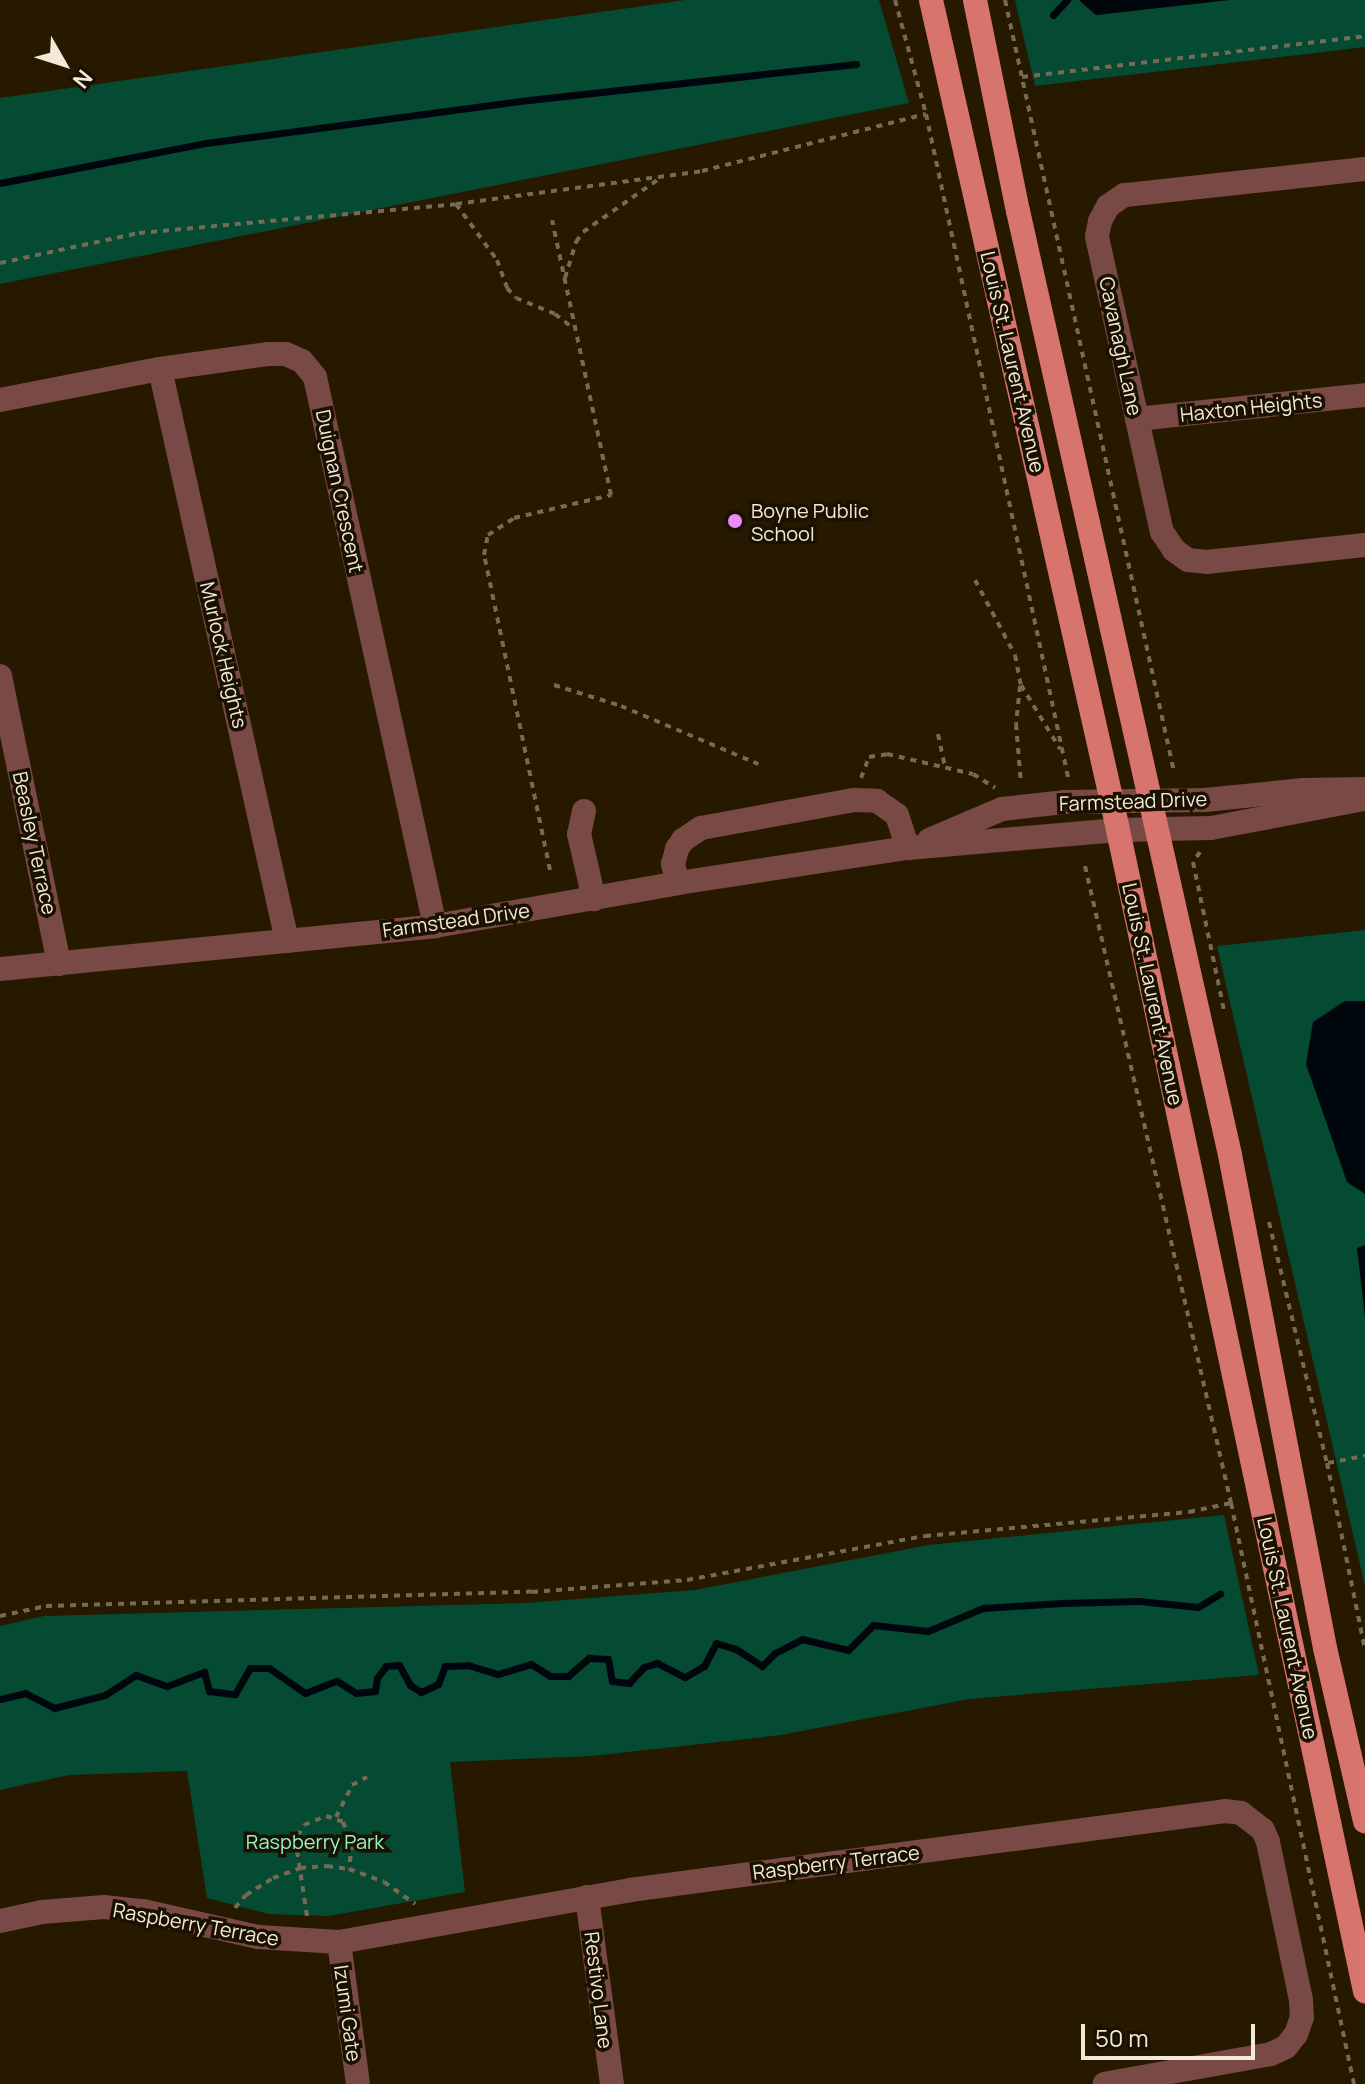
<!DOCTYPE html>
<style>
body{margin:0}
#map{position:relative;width:1365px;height:2084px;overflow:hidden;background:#271900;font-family:Manrope,sans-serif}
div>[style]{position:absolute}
.green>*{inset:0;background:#054a33}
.water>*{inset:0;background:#00070c}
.stream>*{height:7px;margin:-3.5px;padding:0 3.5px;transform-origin:3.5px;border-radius:3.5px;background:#00070c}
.path>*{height:4px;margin-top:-2px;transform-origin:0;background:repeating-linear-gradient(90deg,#766a54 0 6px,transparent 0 12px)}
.minor>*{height:24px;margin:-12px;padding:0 12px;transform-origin:12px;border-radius:12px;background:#784945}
.major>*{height:24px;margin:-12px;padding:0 12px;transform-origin:12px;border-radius:12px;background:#d6746d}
.dots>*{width:22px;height:22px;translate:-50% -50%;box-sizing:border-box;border:4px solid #1b1100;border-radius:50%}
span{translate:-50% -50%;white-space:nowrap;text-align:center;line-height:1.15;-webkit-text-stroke:7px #1b1100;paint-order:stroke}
.street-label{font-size:20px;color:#f2e9d8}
.poi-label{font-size:20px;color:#f2e9d8}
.left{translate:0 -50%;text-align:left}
.park-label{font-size:20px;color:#91f5c8}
.north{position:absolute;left:24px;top:24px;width:80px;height:80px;-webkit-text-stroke:6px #1b1100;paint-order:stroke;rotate:129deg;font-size:22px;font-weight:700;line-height:32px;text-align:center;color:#f2e9d8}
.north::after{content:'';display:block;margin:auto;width:28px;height:36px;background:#f2e9d8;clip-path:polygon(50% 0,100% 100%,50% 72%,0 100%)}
.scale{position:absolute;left:1081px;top:2024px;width:174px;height:36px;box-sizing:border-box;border:4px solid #f2e9d8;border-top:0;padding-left:10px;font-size:24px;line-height:28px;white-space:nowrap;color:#f2e9d8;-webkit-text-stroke:6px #1b1100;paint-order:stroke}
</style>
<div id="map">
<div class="green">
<i style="clip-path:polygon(685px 0,879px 0,909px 103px,0 284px,0 98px)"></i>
<i style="clip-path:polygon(1015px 0,1079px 0,1096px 15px,1229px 0,1365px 0,1365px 47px,1035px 86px)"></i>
<i style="clip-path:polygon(1365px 930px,1365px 1586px,1217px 946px)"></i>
<i style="clip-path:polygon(1224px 1515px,1259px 1675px,969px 1699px,781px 1735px,592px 1756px,450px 1762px,465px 1892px,328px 1916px,269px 1914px,207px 1898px,187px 1771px,69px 1775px,0 1790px,0 1626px,44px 1616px,525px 1603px,695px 1590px,929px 1545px)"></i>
</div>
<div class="water">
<i style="clip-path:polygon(1079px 0,1229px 0,1096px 15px)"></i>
<i style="clip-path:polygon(1345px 1001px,1365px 1001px,1365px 1194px,1347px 1182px,1306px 1064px,1313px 1022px)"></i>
<i style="clip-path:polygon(1365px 1245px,1365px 1317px,1357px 1248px)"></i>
</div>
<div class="stream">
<i style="left:1053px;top:15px;width:21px;rotate:-47deg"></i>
<i style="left:0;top:183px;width:210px;rotate:-11deg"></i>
<i style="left:206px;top:143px;width:326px;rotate:-7.6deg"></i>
<i style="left:529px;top:100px;width:329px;rotate:-6.3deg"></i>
<i style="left:0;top:1699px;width:26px;rotate:-13deg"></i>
<i style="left:25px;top:1693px;width:33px;rotate:27deg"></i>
<i style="left:54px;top:1708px;width:53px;rotate:-14.3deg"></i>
<i style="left:105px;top:1695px;width:37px;rotate:-33deg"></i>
<i style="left:136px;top:1675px;width:33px;rotate:20deg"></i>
<i style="left:167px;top:1686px;width:40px;rotate:-21deg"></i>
<i style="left:204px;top:1672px;width:20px;rotate:75deg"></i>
<i style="left:209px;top:1691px;width:26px;rotate:7deg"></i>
<i style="left:235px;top:1694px;width:30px;rotate:-60deg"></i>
<i style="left:250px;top:1668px;width:19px"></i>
<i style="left:269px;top:1668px;width:44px;rotate:34.8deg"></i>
<i style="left:305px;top:1693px;width:34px;rotate:-21deg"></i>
<i style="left:337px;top:1681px;width:22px;rotate:32deg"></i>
<i style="left:356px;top:1693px;width:19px;rotate:-6deg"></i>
<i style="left:375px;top:1691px;width:13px;rotate:-81deg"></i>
<i style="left:377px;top:1678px;width:15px;rotate:-53deg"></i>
<i style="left:386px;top:1666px;width:13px;rotate:-4deg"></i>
<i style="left:399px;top:1665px;width:23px;rotate:61deg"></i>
<i style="left:410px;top:1685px;width:13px;rotate:32deg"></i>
<i style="left:421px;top:1692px;width:19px;rotate:-25deg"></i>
<i style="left:438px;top:1684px;width:19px;rotate:-69deg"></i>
<i style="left:445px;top:1666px;width:23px;rotate:-2deg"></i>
<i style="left:468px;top:1665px;width:31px;rotate:17deg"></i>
<i style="left:498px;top:1674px;width:34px;rotate:-17deg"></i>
<i style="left:531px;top:1664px;width:22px;rotate:32deg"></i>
<i style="left:550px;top:1676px;width:18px"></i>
<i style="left:568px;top:1676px;width:28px;rotate:-41deg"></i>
<i style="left:589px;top:1658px;width:19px;rotate:3deg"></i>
<i style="left:608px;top:1659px;width:22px;rotate:80deg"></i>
<i style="left:612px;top:1681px;width:17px;rotate:7deg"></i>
<i style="left:629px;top:1683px;width:22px;rotate:-47deg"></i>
<i style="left:644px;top:1667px;width:14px;rotate:-17deg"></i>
<i style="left:657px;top:1663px;width:31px;rotate:27deg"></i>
<i style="left:685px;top:1677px;width:22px;rotate:-30deg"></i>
<i style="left:704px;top:1666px;width:26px;rotate:-62deg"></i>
<i style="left:716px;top:1643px;width:21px;rotate:17deg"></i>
<i style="left:736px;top:1649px;width:31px;rotate:33deg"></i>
<i style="left:762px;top:1666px;width:18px;rotate:-45deg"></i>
<i style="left:775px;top:1653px;width:30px;rotate:-27deg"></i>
<i style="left:802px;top:1639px;width:47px;rotate:13.4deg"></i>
<i style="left:848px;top:1650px;width:35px;rotate:-45deg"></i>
<i style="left:873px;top:1625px;width:55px;rotate:6.2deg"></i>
<i style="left:928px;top:1631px;width:60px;rotate:-22.7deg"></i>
<i style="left:983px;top:1608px;width:79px;rotate:-3.6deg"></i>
<i style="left:1062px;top:1603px;width:77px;rotate:-1.5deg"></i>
<i style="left:1139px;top:1601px;width:59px;rotate:5.8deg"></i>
<i style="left:1198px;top:1607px;width:26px;rotate:-31deg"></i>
</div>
<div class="path">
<i style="left:895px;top:0;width:118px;rotate:74.8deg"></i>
<i style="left:926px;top:114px;width:678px;rotate:77.91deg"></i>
<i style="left:1005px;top:0;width:790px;rotate:77.65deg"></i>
<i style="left:1022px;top:77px;width:345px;rotate:-6.8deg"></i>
<i style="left:456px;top:204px;width:69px;rotate:53.8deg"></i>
<i style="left:497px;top:260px;width:30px;rotate:70deg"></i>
<i style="left:507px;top:288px;width:13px;rotate:48deg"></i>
<i style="left:516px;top:298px;width:42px;rotate:22.3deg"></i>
<i style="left:555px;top:314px;width:24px;rotate:38deg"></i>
<i style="left:0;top:263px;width:142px;rotate:-12.2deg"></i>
<i style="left:139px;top:233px;width:318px;rotate:-5.2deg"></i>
<i style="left:456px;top:204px;width:248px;rotate:-7.6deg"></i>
<i style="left:702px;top:171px;width:231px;rotate:-14.3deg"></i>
<i style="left:565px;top:278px;width:38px;rotate:-73deg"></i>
<i style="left:576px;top:242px;width:12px;rotate:-55deg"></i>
<i style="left:583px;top:232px;width:94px;rotate:-35deg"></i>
<i style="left:975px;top:580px;width:85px;rotate:61.9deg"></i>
<i style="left:1015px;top:655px;width:31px;rotate:79deg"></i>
<i style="left:1021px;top:685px;width:75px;rotate:58.6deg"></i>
<i style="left:554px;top:685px;width:70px;rotate:17.4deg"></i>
<i style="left:621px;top:706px;width:149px;rotate:22.9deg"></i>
<i style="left:1020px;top:686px;width:38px;rotate:96deg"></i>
<i style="left:1016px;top:724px;width:60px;rotate:85.2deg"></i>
<i style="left:938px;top:734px;width:33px;rotate:78deg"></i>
<i style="left:861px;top:778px;width:22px;rotate:-69deg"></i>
<i style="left:869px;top:757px;width:18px;rotate:-9deg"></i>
<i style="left:887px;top:754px;width:88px;rotate:13.1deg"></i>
<i style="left:973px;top:774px;width:26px;rotate:32deg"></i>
<i style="left:1200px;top:852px;width:12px;rotate:125deg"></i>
<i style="left:1193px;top:862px;width:151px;rotate:78.2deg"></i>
<i style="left:1085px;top:866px;width:654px;rotate:77.09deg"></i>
<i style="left:1231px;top:1503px;width:594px;rotate:78.05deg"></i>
<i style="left:550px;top:870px;width:322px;rotate:-101.8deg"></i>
<i style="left:484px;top:555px;width:20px;rotate:-79deg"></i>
<i style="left:488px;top:535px;width:31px;rotate:-33deg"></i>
<i style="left:514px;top:518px;width:100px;rotate:-13.3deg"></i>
<i style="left:611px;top:495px;width:281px;rotate:-102.1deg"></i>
<i style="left:1269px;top:1222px;width:248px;rotate:76.5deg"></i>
<i style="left:1327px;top:1463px;width:190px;rotate:78.5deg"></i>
<i style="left:1328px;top:1463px;width:38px;rotate:-11deg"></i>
<i style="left:0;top:1616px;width:47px;rotate:-12.3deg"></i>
<i style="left:46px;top:1606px;width:486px;rotate:-1.7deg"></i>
<i style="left:532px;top:1592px;width:155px;rotate:-4.4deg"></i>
<i style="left:687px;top:1580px;width:242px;rotate:-10.5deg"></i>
<i style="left:925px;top:1536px;width:265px;rotate:-5.2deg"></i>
<i style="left:1189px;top:1512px;width:43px;rotate:-12.1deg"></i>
<i style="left:336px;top:1817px;width:36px;rotate:-63deg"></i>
<i style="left:352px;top:1785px;width:17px;rotate:-28deg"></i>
<i style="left:235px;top:1908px;width:17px;rotate:-50deg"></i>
<i style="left:246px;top:1895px;width:32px;rotate:-32deg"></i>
<i style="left:273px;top:1878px;width:29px;rotate:-20deg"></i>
<i style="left:300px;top:1868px;width:27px;rotate:-4deg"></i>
<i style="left:327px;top:1866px;width:22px;rotate:8deg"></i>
<i style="left:349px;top:1869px;width:37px;rotate:20deg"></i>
<i style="left:384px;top:1882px;width:38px;rotate:35deg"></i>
<i style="left:307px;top:1916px;width:66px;rotate:-98.7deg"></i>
<i style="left:297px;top:1851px;width:15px;rotate:-86deg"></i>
<i style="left:298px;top:1836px;width:13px;rotate:-61deg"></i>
<i style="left:304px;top:1825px;width:24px;rotate:-22deg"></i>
<i style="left:326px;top:1816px;width:18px;rotate:19deg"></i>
<i style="left:343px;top:1822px;width:24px;rotate:68deg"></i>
<i style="left:352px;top:1844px;width:25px;rotate:97deg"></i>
</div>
<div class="minor">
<i style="left:1365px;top:169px;width:242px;rotate:173.8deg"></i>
<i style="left:1124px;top:195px;width:19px;rotate:145deg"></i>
<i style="left:1108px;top:206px;width:17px;rotate:118deg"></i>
<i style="left:1100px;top:221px;width:16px;rotate:101deg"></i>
<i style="left:1097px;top:237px;width:302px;rotate:77.6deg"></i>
<i style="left:1162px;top:532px;width:22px;rotate:56deg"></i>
<i style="left:1174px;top:550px;width:17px;rotate:36deg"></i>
<i style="left:1188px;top:560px;width:18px;rotate:6deg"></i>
<i style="left:1206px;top:562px;width:160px;rotate:-6.1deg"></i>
<i style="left:160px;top:369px;width:586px;rotate:77.48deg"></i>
<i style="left:0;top:400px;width:163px;rotate:-11deg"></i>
<i style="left:160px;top:369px;width:109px;rotate:-7.9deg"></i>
<i style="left:268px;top:354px;width:18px"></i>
<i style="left:286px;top:354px;width:17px;rotate:24deg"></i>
<i style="left:302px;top:361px;width:21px;rotate:51deg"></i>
<i style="left:315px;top:377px;width:562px;rotate:77.67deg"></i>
<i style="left:1137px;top:419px;width:229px;rotate:-6deg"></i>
<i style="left:0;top:676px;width:294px;rotate:78.4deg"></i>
<i style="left:584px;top:811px;width:24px;rotate:102deg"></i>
<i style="left:579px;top:834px;width:67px;rotate:77deg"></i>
<i style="left:929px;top:840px;width:79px;rotate:-23deg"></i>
<i style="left:1002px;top:809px;width:62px;rotate:-6.4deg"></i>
<i style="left:1064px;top:802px;width:141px;rotate:-0.8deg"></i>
<i style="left:1205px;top:800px;width:99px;rotate:-5.8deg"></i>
<i style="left:1303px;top:790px;width:62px;rotate:-0.9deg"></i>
<i style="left:678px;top:883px;width:20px;rotate:-105deg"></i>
<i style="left:673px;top:864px;width:16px;rotate:-75deg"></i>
<i style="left:677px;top:849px;width:11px;rotate:-56deg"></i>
<i style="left:683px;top:840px;width:22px;rotate:-34deg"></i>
<i style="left:701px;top:828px;width:156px;rotate:-10.4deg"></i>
<i style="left:854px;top:800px;width:23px;rotate:2deg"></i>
<i style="left:877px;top:801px;width:24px;rotate:35deg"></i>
<i style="left:897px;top:815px;width:35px;rotate:72deg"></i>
<i style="left:0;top:969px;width:437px;rotate:-5.6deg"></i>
<i style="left:435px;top:926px;width:247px;rotate:-10deg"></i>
<i style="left:678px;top:883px;width:233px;rotate:-8.7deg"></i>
<i style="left:908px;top:848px;width:211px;rotate:-4.9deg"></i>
<i style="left:1118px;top:830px;width:93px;rotate:-1.2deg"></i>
<i style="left:1211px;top:828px;width:157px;rotate:-10.7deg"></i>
<i style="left:587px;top:1897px;width:189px;rotate:82.4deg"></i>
<i style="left:0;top:1921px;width:43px;rotate:-12.1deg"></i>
<i style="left:42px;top:1912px;width:62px;rotate:-4.6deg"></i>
<i style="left:104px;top:1907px;width:39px;rotate:6deg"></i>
<i style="left:143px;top:1911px;width:118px;rotate:12.7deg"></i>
<i style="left:258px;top:1937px;width:81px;rotate:3.5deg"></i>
<i style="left:339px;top:1942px;width:296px;rotate:-10.1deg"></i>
<i style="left:630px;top:1890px;width:600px;rotate:-7.56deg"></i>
<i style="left:1225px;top:1811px;width:16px;rotate:7deg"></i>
<i style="left:1241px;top:1813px;width:28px;rotate:38deg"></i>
<i style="left:1263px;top:1830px;width:13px;rotate:67deg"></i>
<i style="left:1268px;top:1842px;width:161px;rotate:78.2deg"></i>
<i style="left:1301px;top:2000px;width:17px;rotate:87deg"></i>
<i style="left:1302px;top:2017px;width:18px;rotate:109deg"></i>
<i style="left:1296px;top:2034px;width:16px;rotate:128deg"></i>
<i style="left:1286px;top:2047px;width:17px;rotate:155deg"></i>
<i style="left:1271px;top:2054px;width:169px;rotate:169.8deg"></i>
<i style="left:339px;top:1942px;width:143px;rotate:82.4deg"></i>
</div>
<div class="major">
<i style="left:931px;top:0;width:822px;rotate:77.28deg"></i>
<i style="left:1112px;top:802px;width:1216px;rotate:77.99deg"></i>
<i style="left:975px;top:0;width:215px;rotate:78.5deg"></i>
<i style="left:1018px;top:211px;width:968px;rotate:77.34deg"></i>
<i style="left:1230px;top:1155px;width:502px;rotate:79.09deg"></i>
<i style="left:1325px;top:1648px;width:178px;rotate:77deg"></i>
</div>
<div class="dots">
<i style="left:735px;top:521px;background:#ec8cfb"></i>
</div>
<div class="street-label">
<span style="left:1121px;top:346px;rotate:78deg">Cavanagh Lane</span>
<span style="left:1013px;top:362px;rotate:77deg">Louis St. Laurent Avenue</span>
<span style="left:1251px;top:407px;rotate:-6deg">Haxton Heights</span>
<span style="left:340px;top:491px;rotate:78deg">Duignan Crescent</span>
<span style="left:224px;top:655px;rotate:77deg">Murlock Heights</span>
<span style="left:1133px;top:801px;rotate:-2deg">Farmstead Drive</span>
<span style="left:35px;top:843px;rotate:78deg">Beasley Terrace</span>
<span style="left:456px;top:920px;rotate:-8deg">Farmstead Drive</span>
<span style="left:1153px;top:994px;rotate:78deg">Louis St. Laurent Avenue</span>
<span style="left:1288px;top:1628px;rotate:78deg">Louis St. Laurent Avenue</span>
<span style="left:836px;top:1862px;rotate:-7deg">Raspberry Terrace</span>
<span style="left:196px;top:1924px;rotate:10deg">Raspberry Terrace</span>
<span style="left:599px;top:1990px;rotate:83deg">Restivo Lane</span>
<span style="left:348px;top:2013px;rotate:82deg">Izumi Gate</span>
</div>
<div class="poi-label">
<span class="left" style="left:751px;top:522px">Boyne Public<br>School</span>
</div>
<div class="park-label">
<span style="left:315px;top:1841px">Raspberry Park</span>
</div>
<div class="north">N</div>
<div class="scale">50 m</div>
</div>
